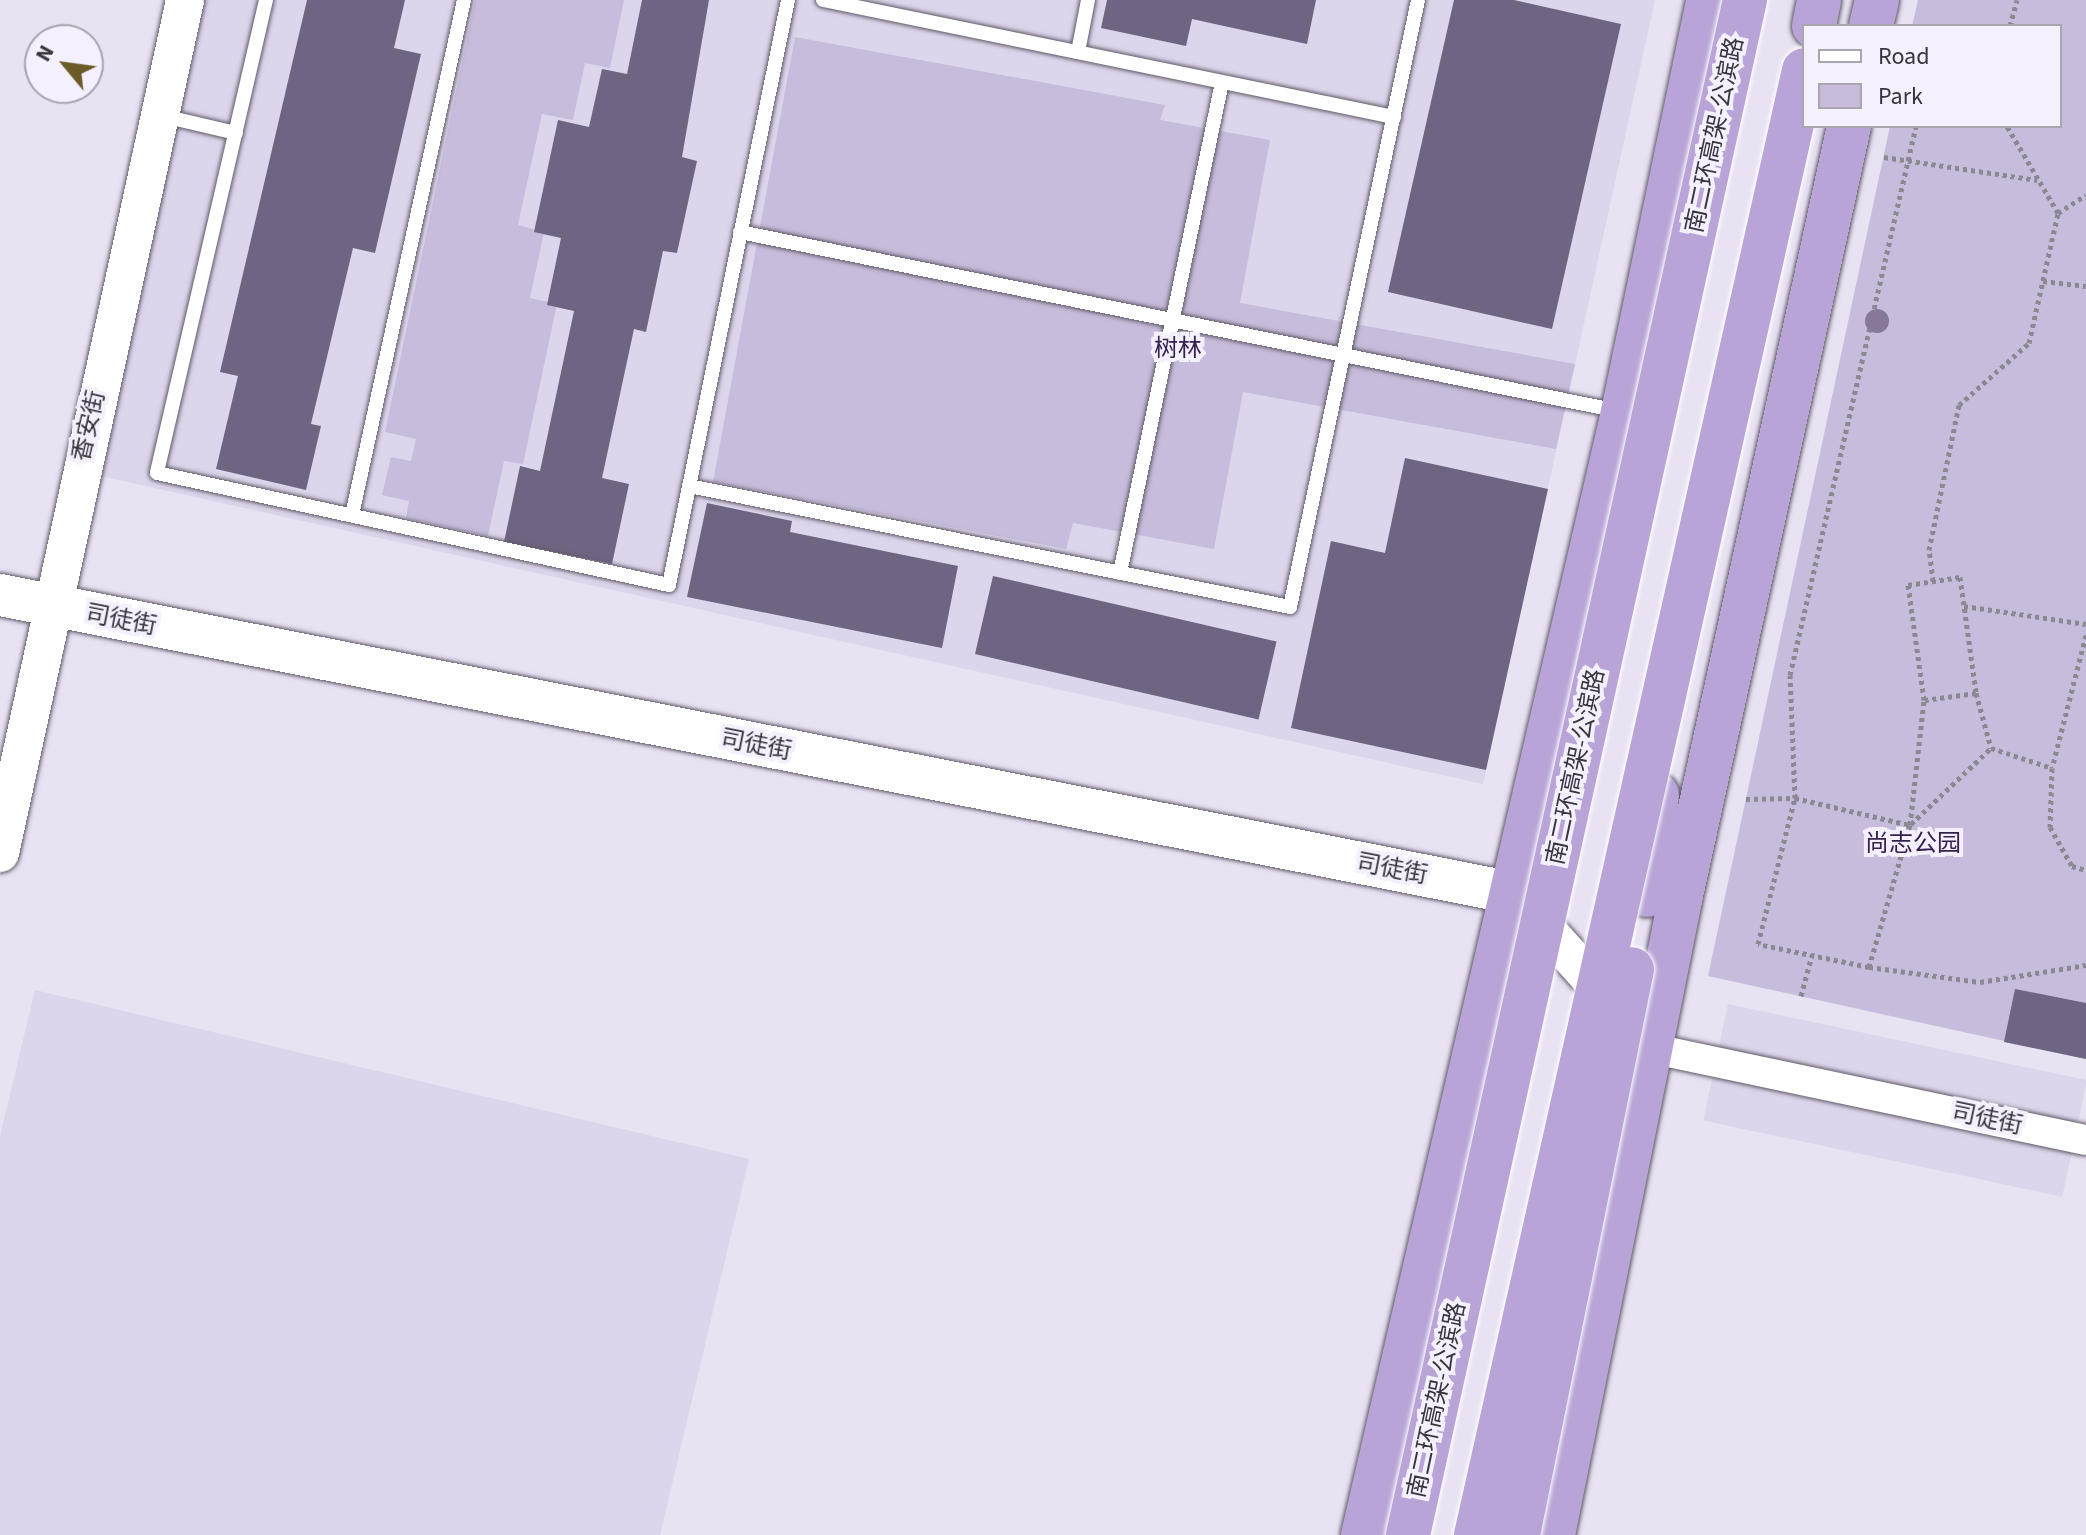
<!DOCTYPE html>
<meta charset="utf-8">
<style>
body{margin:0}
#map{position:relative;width:2086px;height:1535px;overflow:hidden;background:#e8e2f3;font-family:"Source Sans 3","Noto Sans SC",sans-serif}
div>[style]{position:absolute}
.built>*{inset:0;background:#ddd5eb;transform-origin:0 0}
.green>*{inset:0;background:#c7bcdb}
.building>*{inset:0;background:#706483;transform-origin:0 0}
.path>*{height:5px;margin-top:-2.5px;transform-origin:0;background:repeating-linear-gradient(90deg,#8c8893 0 4px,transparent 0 8px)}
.roads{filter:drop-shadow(0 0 2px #5f5a68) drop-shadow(0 0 2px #5f5a68)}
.service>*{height:14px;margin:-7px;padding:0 7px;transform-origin:7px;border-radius:7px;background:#fff}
.minor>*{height:30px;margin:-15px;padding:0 15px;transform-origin:15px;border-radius:15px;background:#fff}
.tertiary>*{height:38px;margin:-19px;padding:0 19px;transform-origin:19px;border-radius:19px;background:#fff}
.secondary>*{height:42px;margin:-21px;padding:0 21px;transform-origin:21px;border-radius:21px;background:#fff}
.trunk>*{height:44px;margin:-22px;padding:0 22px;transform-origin:22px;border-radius:22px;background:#b8a4d7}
.bridges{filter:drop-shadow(0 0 2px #fff) drop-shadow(0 0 2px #fff)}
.trunk-bridge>*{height:44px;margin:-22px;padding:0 22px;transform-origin:22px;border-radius:22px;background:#b8a4d7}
.trees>*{width:24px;height:24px;margin:-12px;border-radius:50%;background:#857898}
span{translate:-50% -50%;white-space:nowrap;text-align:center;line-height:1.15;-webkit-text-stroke:8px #f5f0fd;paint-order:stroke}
.street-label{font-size:24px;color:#37353b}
.park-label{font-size:24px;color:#34214e}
.legend{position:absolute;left:1802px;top:24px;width:260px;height:104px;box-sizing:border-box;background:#f5f0fd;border:2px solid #a9a5af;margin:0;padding:10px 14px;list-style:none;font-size:24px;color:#37353b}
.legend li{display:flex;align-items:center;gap:16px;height:40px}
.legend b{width:40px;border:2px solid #a9a5af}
.north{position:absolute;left:24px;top:24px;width:80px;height:80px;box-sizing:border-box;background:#f5f0fd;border:2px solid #a9a5af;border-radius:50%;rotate:299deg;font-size:22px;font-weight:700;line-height:32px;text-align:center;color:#37353b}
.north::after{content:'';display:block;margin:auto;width:28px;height:36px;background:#6b5b28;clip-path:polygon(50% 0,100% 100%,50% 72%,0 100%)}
</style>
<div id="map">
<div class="built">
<i style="clip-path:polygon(185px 0,1655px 0,1483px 784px,78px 471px)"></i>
<i style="clip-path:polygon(35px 990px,749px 1159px,660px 1535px,0 1535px,0 1136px)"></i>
<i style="left:1728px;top:1004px;width:367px;height:119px;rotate:12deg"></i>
</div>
<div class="green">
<i style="clip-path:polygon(475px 0,624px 0,610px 68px,585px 63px,573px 120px,542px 114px,518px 225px,544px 232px,530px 298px,557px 304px,523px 464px,504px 461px,488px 536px,406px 518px,409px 501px,382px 495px,391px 457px,411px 461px,416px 439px,385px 432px)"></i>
<i style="clip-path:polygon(1918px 0,2086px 0,2086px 1059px,1708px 976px,1890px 126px,2060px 126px,2060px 26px,1912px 26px)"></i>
<i style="clip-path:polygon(795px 37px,1165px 105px,1160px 120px,1270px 140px,1240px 303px,1575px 364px,1556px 449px,1243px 392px,1214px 549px,1073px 523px,1066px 549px,713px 482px)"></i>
</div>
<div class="building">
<i style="clip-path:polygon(307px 0,405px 0,394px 48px,421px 54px,375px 253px,353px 248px,311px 424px,321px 426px,306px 490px,216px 469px,238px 376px,220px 372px)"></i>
<i style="clip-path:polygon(642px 0,709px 0,682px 157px,697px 161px,677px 253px,663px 251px,646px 332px,634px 329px,602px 478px,629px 484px,612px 564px,504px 542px,520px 466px,540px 471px,574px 311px,547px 305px,561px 238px,534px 232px,558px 120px,589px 127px,602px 69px,627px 74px)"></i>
<i style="clip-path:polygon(1107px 0,1316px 0,1307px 44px,1192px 19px,1186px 46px,1101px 28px)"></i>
<i style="clip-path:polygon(1454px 0,1514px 0,1621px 24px,1552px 329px,1388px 292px)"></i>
<i style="clip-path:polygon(1405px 458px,1548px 489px,1486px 770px,1291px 728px,1331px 541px,1385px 553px)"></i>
<i style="clip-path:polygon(707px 503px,792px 521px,790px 532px,958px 566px,942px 648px,687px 597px)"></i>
<i style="left:993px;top:576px;width:291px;height:80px;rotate:13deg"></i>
<i style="clip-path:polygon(2015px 989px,2086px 1003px,2086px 1059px,2004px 1042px)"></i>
</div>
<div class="path">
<i style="left:2010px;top:26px;width:27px;rotate:-75deg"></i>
<i style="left:1884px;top:157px;width:155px;rotate:8.5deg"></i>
<i style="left:2058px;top:213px;width:33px;rotate:-33deg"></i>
<i style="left:2043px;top:281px;width:43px;rotate:6.6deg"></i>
<i style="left:1933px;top:581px;width:31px;rotate:-97deg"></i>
<i style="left:1929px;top:550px;width:148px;rotate:-78.3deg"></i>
<i style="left:1959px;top:405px;width:94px;rotate:-41.5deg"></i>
<i style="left:2029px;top:343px;width:133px;rotate:-77.4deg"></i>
<i style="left:2058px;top:213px;width:101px;rotate:-120.4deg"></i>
<i style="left:1964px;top:606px;width:123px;rotate:8.4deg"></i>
<i style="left:2086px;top:635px;width:137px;rotate:104.3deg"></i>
<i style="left:2052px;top:768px;width:59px;rotate:91.9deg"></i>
<i style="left:2050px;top:827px;width:45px;rotate:60.6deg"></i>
<i style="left:2072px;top:866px;width:15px;rotate:16deg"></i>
<i style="left:1976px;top:693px;width:57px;rotate:74.7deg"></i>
<i style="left:1991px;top:748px;width:64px;rotate:18.2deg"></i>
<i style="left:1795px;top:798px;width:118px;rotate:13.2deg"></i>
<i style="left:1910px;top:825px;width:148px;rotate:106.1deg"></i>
<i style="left:1869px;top:967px;width:113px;rotate:-168.3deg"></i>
<i style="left:1758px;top:944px;width:151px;rotate:-75.8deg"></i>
<i style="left:1746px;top:799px;width:49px;rotate:-1.2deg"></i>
<i style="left:1795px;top:798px;width:123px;rotate:-92.3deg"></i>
<i style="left:1790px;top:675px;width:563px;rotate:-77.07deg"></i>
<i style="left:1911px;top:824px;width:110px;rotate:-43.5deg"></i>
<i style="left:1910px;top:825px;width:126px;rotate:-83.6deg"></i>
<i style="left:1924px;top:700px;width:116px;rotate:-97.9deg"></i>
<i style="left:1908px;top:585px;width:53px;rotate:-8.7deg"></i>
<i style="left:1960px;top:577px;width:117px;rotate:82.1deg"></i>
<i style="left:1976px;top:693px;width:52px;rotate:172.3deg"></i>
<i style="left:1869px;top:967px;width:112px;rotate:7.7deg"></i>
<i style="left:1980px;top:982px;width:107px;rotate:-9.1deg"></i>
<i style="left:1801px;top:996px;width:42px;rotate:-75deg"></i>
</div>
<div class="roads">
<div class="service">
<i style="left:266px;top:0;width:485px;rotate:103deg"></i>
<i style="left:157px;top:473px;width:524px;rotate:12.34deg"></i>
<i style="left:669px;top:585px;width:597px;rotate:-78.5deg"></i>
<i style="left:823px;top:0;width:583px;rotate:11.58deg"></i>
<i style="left:1078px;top:52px;width:53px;rotate:-79.1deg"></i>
<i style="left:159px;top:115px;width:79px;rotate:13.2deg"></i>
<i style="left:740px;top:232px;width:896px;rotate:11.52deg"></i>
<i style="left:689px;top:486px;width:613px;rotate:11.38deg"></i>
<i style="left:1290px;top:607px;width:620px;rotate:-78.09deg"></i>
<i style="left:352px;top:515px;width:527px;rotate:-77.73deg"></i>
<i style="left:1120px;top:573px;width:501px;rotate:-78.26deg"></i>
</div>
<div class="minor">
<i style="left:1654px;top:1049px;width:441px;rotate:11.9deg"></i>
</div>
<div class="tertiary">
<i style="left:0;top:853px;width:873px;rotate:-77.76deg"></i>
<i style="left:1527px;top:908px;width:130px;rotate:48.1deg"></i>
</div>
<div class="secondary">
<i style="left:0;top:595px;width:1542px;rotate:11.14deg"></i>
</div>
<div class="trunk">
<i style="left:1814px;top:26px;width:26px;rotate:-79deg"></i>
<i style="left:1871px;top:26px;width:27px;rotate:-77deg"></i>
<i style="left:1647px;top:895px;width:101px;rotate:-84.3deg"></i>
<i style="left:1363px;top:1535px;width:1153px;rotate:-76.96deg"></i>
<i style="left:1623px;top:412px;width:421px;rotate:-78.3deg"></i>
<i style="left:1553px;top:1535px;width:648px;rotate:-78.69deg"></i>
<i style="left:1680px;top:900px;width:792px;rotate:-77.68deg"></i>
</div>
</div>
<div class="bridges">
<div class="trunk-bridge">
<i style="left:1408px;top:1535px;width:1572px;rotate:-77.62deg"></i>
<i style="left:1476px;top:1535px;width:1501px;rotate:-77.38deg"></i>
<i style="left:1518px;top:1535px;width:577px;rotate:-78.61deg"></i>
</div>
</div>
<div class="trees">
<i style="left:1877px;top:321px"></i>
</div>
<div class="street-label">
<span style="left:1715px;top:135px;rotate:-78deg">南二环高架-公滨路</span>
<span style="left:89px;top:426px;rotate:-77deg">香安街</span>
<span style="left:121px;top:620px;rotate:11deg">司徒街</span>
<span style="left:756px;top:745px;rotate:11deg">司徒街</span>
<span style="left:1576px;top:767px;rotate:-78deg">南二环高架-公滨路</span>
<span style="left:1392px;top:869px;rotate:11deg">司徒街</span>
<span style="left:1987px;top:1119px;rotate:12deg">司徒街</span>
<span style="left:1437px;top:1400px;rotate:-78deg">南二环高架-公滨路</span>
</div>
<div class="park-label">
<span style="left:1178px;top:349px">树林</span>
<span style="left:1913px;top:844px">尚志公园</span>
</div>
<ul class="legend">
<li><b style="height:10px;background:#fff"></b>Road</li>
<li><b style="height:22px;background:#c7bcdb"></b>Park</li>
</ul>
<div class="north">N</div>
</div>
